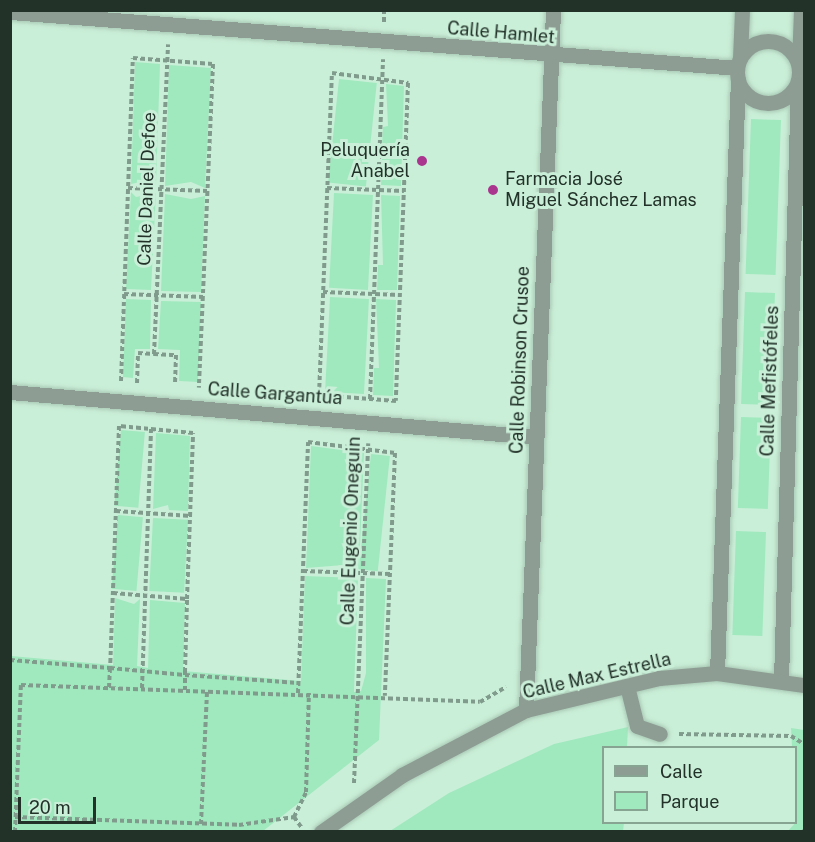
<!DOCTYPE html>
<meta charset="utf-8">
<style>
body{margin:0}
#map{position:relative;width:815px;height:842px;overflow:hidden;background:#caefd8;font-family:"Public Sans",sans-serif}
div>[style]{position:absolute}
.green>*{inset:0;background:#a0e9be;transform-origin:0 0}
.path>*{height:4px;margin-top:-2px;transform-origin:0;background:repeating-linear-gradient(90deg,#809b8b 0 4.5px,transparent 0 7.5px)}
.roads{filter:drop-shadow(0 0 2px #a9c9b5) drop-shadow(0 0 2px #a9c9b5)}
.minor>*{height:15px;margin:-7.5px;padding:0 7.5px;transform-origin:7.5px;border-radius:7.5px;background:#8e9d93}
.minor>.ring{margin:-7.5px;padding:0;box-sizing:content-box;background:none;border:15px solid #8e9d93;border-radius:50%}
.dots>*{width:16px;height:16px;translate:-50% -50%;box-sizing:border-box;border:3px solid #caefd8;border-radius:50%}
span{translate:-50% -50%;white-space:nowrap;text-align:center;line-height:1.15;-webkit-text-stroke:6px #caefd8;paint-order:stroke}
.street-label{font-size:18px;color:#233229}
.poi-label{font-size:18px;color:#233229}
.right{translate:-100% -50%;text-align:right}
.left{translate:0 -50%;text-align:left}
.frame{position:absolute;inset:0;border:12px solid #233229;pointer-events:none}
.legend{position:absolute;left:602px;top:746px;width:195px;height:78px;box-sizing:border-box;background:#caefd8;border:2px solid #87a392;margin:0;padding:8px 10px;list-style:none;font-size:18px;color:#233229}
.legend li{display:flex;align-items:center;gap:12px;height:30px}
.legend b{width:30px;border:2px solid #87a392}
.scale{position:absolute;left:18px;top:797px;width:78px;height:27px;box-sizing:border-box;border:3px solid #233229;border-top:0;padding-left:8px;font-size:18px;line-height:21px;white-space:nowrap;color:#233229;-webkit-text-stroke:4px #caefd8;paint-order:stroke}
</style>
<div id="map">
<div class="green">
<i style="clip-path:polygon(135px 62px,160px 64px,156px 185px,150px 180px,131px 184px)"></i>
<i style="clip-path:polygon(169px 65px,211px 68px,205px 188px,191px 182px,165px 186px)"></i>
<i style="left:339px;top:79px;width:38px;height:104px;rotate:6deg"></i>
<i style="clip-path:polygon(386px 84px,404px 86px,401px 186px,381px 185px,382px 159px,388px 158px,387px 147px,382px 146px,383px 127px,388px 126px)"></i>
<i style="left:751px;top:119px;width:30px;height:155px;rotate:2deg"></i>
<i style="clip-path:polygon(131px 192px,136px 197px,156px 193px,151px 290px,126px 289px)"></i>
<i style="left:334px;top:193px;width:39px;height:95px;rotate:3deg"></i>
<i style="clip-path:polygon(165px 194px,191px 199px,205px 196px,201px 292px,161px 291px)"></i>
<i style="clip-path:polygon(381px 195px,400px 196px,397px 290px,377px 290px,378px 265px,383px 265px)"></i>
<i style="left:745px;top:292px;width:30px;height:112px;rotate:2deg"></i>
<i style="left:330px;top:297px;width:39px;height:95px;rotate:3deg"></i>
<i style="clip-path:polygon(126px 299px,151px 300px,150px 349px,135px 349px,133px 378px,123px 377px)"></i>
<i style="clip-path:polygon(376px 299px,396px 300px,393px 396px,373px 395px,374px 368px,379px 368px)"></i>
<i style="clip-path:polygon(161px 301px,201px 302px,198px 382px,179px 381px,180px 350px,158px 349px)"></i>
<i style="left:741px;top:417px;width:30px;height:91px;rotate:2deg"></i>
<i style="left:121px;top:430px;width:24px;height:76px;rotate:5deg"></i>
<i style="clip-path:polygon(156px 433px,190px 436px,188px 511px,169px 510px,168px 505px,153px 509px)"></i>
<i style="clip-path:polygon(311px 446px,364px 453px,359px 569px,344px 565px,306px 568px)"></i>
<i style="left:371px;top:454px;width:19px;height:116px;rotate:6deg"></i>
<i style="left:118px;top:515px;width:25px;height:74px;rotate:5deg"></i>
<i style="left:153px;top:518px;width:35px;height:73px;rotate:3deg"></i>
<i style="left:736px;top:531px;width:30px;height:104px;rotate:2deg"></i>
<i style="clip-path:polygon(305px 576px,358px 578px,354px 692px,361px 691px,366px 673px,366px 578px,386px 579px,379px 740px,263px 831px,11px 831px,11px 656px,113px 665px,115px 598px,134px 604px,140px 599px,137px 666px,148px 668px,150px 600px,185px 603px,183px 671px,301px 681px)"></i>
<i style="clip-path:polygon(628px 727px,627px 747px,604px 748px,604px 822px,624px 823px,623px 831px,390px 831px,449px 793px,554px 744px)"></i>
<i style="clip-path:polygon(791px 728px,804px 730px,804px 831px,788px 831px,796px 822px)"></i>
</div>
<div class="path">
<i style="left:384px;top:22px;width:12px;rotate:-90deg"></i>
<i style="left:332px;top:73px;width:77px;rotate:7.5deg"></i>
<i style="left:408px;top:83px;width:318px;rotate:92.2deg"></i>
<i style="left:396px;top:401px;width:77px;rotate:-175.5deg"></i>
<i style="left:319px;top:395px;width:322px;rotate:-87.7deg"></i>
<i style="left:128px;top:188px;width:80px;rotate:2.1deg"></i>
<i style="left:327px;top:188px;width:77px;rotate:2.2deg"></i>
<i style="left:323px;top:292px;width:77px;rotate:2.2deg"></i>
<i style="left:124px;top:294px;width:80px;rotate:2.1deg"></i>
<i style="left:154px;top:354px;width:310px;rotate:-87.4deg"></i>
<i style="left:121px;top:381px;width:323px;rotate:-87.9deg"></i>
<i style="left:133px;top:58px;width:80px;rotate:4.3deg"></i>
<i style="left:213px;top:64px;width:324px;rotate:92.5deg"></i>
<i style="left:137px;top:383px;width:30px;rotate:-88deg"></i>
<i style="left:138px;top:353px;width:16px;rotate:4deg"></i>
<i style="left:154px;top:354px;width:22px;rotate:3deg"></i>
<i style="left:176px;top:355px;width:30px;rotate:92deg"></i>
<i style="left:370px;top:399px;width:340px;rotate:-87.8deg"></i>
<i style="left:116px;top:511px;width:75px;rotate:3.8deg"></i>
<i style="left:303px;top:571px;width:87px;rotate:2deg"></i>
<i style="left:113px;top:593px;width:74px;rotate:4.6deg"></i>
<i style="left:10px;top:660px;width:100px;rotate:4.6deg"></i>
<i style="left:110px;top:668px;width:20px;rotate:93deg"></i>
<i style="left:142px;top:688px;width:260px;rotate:-88deg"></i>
<i style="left:185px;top:690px;width:18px;rotate:-90deg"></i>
<i style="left:185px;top:672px;width:73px;rotate:-88.4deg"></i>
<i style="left:187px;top:599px;width:166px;rotate:-87.9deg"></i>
<i style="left:193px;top:433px;width:74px;rotate:-174.6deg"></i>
<i style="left:119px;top:426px;width:242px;rotate:92.1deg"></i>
<i style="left:110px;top:668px;width:75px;rotate:5.3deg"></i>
<i style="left:185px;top:675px;width:113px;rotate:4deg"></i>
<i style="left:298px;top:693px;width:251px;rotate:-87.7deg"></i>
<i style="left:308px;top:442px;width:88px;rotate:7.2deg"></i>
<i style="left:395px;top:453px;width:243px;rotate:92.4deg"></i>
<i style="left:679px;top:734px;width:112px;rotate:1deg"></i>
<i style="left:791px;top:736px;width:15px;rotate:32deg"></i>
<i style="left:354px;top:783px;width:340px;rotate:-87.6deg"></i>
<i style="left:15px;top:817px;width:224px;rotate:2deg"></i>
<i style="left:239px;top:825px;width:56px;rotate:-8.3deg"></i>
<i style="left:294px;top:817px;width:14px;rotate:54deg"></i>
<i style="left:294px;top:817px;width:28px;rotate:-64deg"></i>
<i style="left:306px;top:792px;width:99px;rotate:-88.3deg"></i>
<i style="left:201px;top:824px;width:133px;rotate:-87.4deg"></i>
<i style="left:15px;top:832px;width:147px;rotate:-87.7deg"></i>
<i style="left:21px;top:685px;width:459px;rotate:2.1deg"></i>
<i style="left:480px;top:702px;width:30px;rotate:-30deg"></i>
<i style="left:803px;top:832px;width:2px;rotate:-63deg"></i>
</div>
<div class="roads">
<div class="minor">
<i style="left:10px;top:12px;width:729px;rotate:4.4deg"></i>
<i class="ring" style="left:737px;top:41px;width:47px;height:47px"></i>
<i style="left:740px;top:58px;width:48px;rotate:-87.6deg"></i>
<i style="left:799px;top:64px;width:54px;rotate:-87.9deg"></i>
<i style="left:10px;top:392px;width:528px;rotate:4.89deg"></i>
<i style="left:717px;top:673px;width:594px;rotate:-87.98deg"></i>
<i style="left:781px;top:680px;width:598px;rotate:-88.37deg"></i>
<i style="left:627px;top:686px;width:41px;rotate:76deg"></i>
<i style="left:637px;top:726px;width:24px;rotate:19deg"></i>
<i style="left:526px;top:710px;width:701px;rotate:-87.79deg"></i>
<i style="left:321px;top:832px;width:99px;rotate:-35.1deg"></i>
<i style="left:402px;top:775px;width:140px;rotate:-27.7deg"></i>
<i style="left:526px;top:710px;width:137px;rotate:-13.5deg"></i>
<i style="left:659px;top:678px;width:58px;rotate:-4.9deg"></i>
<i style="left:717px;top:673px;width:88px;rotate:7.9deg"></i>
</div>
</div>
<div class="dots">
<i style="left:422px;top:161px;background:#a9358f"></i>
<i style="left:493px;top:190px;background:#a9358f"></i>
</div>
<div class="street-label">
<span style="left:501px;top:33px;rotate:5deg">Calle Hamlet</span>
<span style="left:147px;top:189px;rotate:-88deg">Calle Daniel Defoe</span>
<span style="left:520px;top:360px;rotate:-88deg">Calle Robinson Crusoe</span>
<span style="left:770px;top:381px;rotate:-88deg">Calle Mefistófeles</span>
<span style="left:275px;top:394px;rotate:4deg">Calle Gargantúa</span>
<span style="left:351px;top:531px;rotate:-88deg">Calle Eugenio Oneguin</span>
<span style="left:597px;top:676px;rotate:-13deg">Calle Max Estrella</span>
</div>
<div class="poi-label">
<span class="right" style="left:410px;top:161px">Peluquería<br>Anabel</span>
<span class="left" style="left:505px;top:190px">Farmacia José<br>Miguel Sánchez Lamas</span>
</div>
<div class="frame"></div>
<ul class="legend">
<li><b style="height:8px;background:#8e9d93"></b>Calle</li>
<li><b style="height:16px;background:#a0e9be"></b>Parque</li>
</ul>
<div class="scale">20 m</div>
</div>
